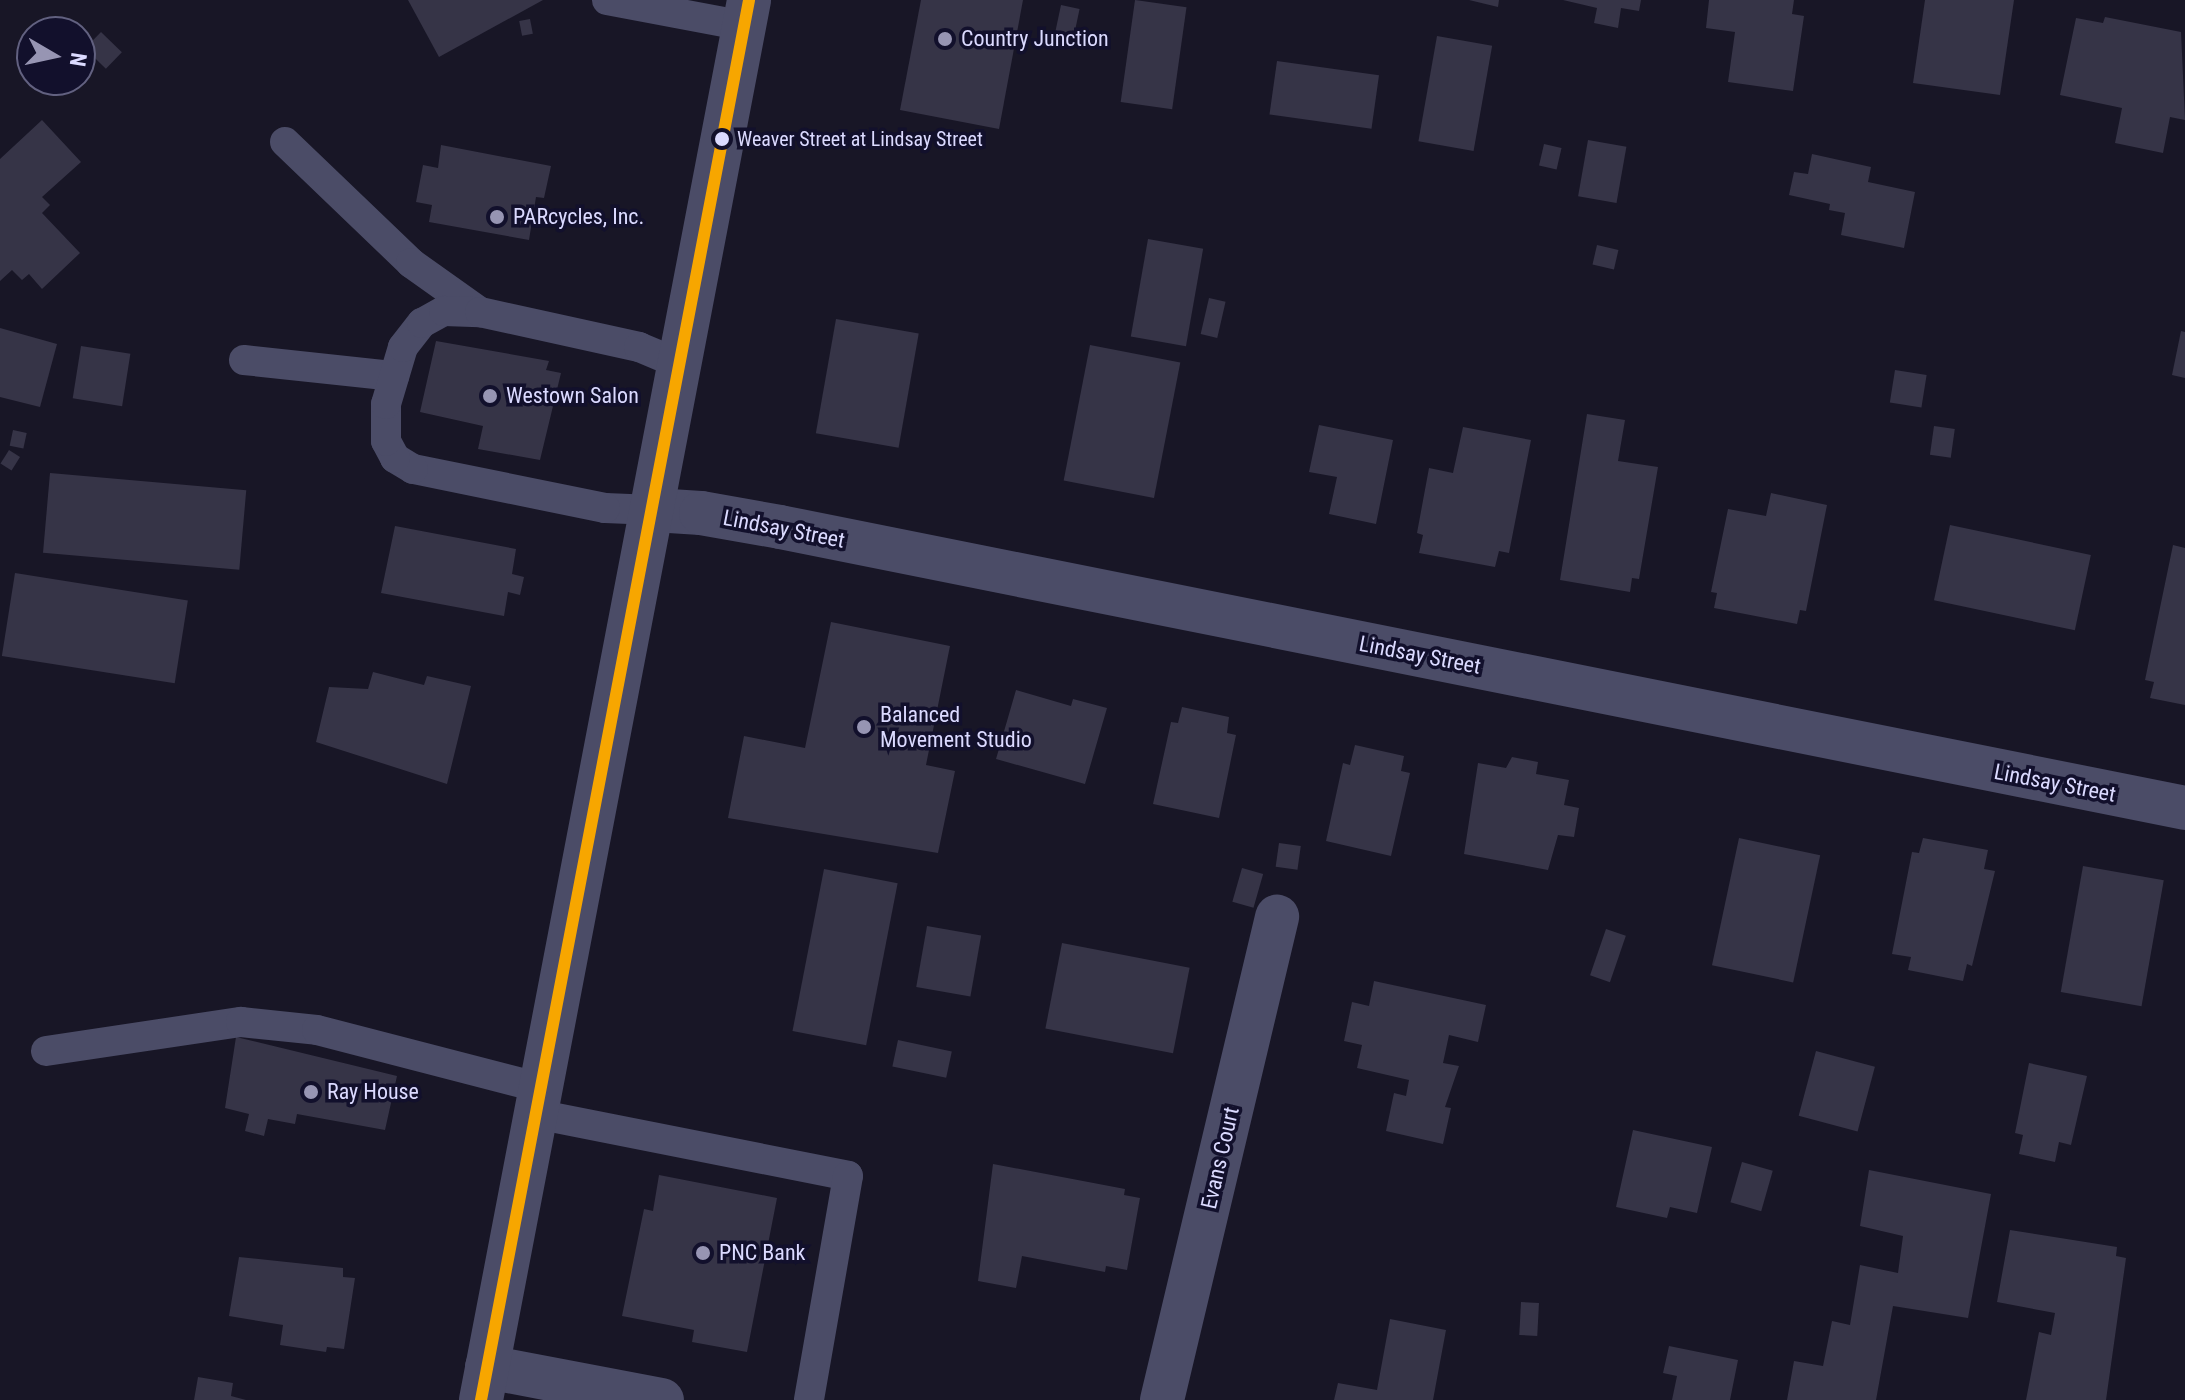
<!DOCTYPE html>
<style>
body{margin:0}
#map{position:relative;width:2185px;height:1400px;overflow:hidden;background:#181626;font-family:"Roboto Condensed",sans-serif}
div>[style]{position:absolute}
.building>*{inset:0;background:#363447;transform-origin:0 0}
.service>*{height:30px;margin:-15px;padding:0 15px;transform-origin:15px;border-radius:15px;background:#4b4c67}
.minor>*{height:44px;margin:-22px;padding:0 22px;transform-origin:22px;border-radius:22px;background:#4b4c67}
.tertiary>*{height:44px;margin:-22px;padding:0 22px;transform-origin:22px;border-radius:22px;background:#4b4c67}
.bus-1>*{height:12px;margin:-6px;padding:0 6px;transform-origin:6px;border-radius:6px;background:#f7a600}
.dots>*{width:22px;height:22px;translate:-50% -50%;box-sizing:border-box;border:4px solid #12102c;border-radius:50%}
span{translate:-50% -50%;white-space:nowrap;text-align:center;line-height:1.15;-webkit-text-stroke:7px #12102c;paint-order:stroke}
.bus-label{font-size:20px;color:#dbdaff}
.left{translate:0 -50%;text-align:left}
.poi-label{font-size:22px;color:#dbdaff}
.street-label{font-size:22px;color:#dbdaff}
.north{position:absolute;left:16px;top:16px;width:80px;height:80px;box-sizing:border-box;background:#12102c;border:2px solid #626180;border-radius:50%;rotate:99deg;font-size:22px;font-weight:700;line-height:32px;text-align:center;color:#dbdaff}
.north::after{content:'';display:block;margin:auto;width:28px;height:36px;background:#9795b3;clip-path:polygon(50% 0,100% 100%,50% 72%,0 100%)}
</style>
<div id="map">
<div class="building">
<i style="clip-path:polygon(408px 0,543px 0,439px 57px)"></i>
<i style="clip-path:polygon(921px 0,1023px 0,999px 129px,900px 110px)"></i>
<i style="left:1135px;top:0;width:52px;height:103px;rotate:8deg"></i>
<i style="clip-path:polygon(1469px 0,1499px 0,1498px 7px)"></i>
<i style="clip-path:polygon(1563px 0,1641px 0,1639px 11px,1621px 8px,1618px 28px,1594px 23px,1597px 8px)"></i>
<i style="clip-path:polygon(1709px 0,1794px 0,1792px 14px,1804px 16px,1793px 91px,1728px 82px,1735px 32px,1706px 28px)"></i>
<i style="clip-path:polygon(1925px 0,2014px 0,2000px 95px,1913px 83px)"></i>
<i style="left:1061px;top:5px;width:19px;height:39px;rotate:12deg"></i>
<i style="clip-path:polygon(2105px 17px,2181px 32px,2185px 120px,2170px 117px,2163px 153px,2115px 143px,2122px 108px,2060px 95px,2076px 18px,2103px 23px)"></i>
<i style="left:530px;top:19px;width:15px;height:11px;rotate:79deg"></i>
<i style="left:101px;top:32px;width:29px;height:23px;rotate:44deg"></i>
<i style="left:1437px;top:36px;width:56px;height:107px;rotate:10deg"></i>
<i style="left:1277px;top:61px;width:103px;height:54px;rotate:8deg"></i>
<i style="clip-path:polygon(42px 120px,81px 162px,42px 197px,50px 205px,42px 213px,80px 253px,42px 289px,29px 274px,22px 280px,12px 270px,0 281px,0 159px)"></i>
<i style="left:1588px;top:140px;width:39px;height:57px;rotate:10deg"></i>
<i style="left:1544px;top:144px;width:18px;height:22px;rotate:13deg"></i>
<i style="clip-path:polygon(441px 145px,551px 166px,544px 198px,536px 197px,529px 240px,429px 222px,432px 205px,416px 202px,423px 165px,438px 168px)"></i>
<i style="clip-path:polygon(1812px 154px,1871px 167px,1868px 182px,1915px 192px,1904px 248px,1841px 235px,1845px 213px,1829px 210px,1830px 204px,1789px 195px,1794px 172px,1808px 174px)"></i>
<i style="left:1148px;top:239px;width:56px;height:99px;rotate:10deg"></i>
<i style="left:1597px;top:245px;width:22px;height:20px;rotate:13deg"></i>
<i style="left:1209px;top:298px;width:17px;height:37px;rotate:13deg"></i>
<i style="left:836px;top:319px;width:84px;height:116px;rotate:10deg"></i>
<i style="clip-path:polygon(0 328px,57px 344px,40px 407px,0 397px)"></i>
<i style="clip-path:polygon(2181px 331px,2185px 332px,2185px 378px,2172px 375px)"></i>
<i style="clip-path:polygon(436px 341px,549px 361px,546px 370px,561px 373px,540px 460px,478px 449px,483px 426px,420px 412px)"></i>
<i style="left:1090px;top:345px;width:92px;height:138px;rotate:11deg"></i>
<i style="left:81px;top:346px;width:50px;height:53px;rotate:9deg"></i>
<i style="left:1895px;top:370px;width:32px;height:33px;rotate:9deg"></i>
<i style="clip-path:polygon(1587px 414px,1625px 420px,1618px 461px,1658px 467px,1639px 579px,1632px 578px,1630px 592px,1560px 580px)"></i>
<i style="clip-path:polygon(1319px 425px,1393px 440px,1376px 524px,1329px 514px,1337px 477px,1309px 472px)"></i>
<i style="left:1934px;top:426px;width:21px;height:29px;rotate:8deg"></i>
<i style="clip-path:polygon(1463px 427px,1531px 440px,1509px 553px,1499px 551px,1495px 567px,1419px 553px,1423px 535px,1417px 533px,1429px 468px,1453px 473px)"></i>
<i style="left:13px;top:430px;width:14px;height:16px;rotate:12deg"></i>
<i style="left:9px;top:450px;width:13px;height:16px;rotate:32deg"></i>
<i style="left:50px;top:473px;width:197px;height:80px;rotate:5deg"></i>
<i style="clip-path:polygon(1771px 493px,1827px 505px,1806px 611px,1800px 610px,1797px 624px,1714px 608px,1717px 593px,1711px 592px,1728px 509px,1766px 516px)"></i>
<i style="left:1950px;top:525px;width:144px;height:77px;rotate:12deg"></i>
<i style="clip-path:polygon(395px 526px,516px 549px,512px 574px,524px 577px,520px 595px,508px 592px,504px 616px,381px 593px)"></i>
<i style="clip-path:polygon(2173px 545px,2185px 548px,2185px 705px,2150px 698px,2154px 682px,2145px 680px)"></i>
<i style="left:15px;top:573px;width:175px;height:84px;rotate:9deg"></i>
<i style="clip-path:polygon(831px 622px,950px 646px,926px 765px,955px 771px,938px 853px,728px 818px,744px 736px,805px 748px)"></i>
<i style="clip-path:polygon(373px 672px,424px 685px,427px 676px,471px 686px,447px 784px,316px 742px,329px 687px,368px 689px)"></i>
<i style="clip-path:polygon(1016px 690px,1071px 706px,1073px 699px,1107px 708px,1085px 784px,996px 759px)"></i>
<i style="clip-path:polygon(1182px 707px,1229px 717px,1227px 733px,1236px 735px,1219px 818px,1153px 804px,1171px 722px,1178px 723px)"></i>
<i style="clip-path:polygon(1355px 745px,1404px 756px,1401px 771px,1410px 773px,1391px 856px,1326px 841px,1343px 763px,1350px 765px)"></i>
<i style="clip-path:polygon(1512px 757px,1538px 762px,1536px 774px,1569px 780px,1564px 805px,1579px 808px,1574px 837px,1558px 835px,1548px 870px,1464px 854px,1478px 763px,1506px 768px)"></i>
<i style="left:1739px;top:838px;width:83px;height:130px;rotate:12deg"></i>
<i style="clip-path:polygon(1923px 838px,1988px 850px,1984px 869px,1995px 871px,1972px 966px,1967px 964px,1963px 981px,1908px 970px,1911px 957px,1892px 954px,1912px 852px,1919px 853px)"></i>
<i style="left:1279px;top:843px;width:22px;height:24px;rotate:8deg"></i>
<i style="left:2083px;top:866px;width:82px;height:128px;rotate:10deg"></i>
<i style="left:1242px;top:868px;width:22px;height:35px;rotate:16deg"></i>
<i style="left:824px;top:869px;width:75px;height:165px;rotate:11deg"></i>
<i style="left:927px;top:926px;width:55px;height:62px;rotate:10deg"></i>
<i style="left:1606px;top:929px;width:21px;height:49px;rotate:19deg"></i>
<i style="left:1062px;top:943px;width:130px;height:87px;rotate:11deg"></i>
<i style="clip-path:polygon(1374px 981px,1486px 1005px,1478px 1042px,1449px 1035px,1443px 1063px,1459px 1066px,1445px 1107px,1451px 1108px,1443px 1144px,1386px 1131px,1394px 1093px,1406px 1096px,1409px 1080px,1357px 1068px,1362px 1045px,1344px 1041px,1352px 1002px,1369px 1006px)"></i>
<i style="clip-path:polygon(236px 1037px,397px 1076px,385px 1130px,297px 1114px,295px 1124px,268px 1119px,264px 1136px,245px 1131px,249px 1114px,225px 1108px)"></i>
<i style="left:898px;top:1040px;width:55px;height:27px;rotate:12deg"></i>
<i style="left:1816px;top:1051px;width:61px;height:67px;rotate:15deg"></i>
<i style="clip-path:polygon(2029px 1063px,2087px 1076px,2071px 1145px,2059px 1142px,2055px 1162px,2019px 1154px,2023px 1135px,2015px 1133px)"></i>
<i style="clip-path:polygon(1633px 1130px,1712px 1147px,1697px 1213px,1670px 1207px,1667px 1218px,1616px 1207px)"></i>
<i style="left:1742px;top:1162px;width:32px;height:42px;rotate:16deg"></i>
<i style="clip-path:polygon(993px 1164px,1125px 1189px,1124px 1195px,1140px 1198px,1127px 1270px,1106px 1266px,1105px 1272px,1022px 1256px,1016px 1288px,978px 1281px)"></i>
<i style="clip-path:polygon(1869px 1170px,1991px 1194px,1968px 1318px,1893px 1306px,1876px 1400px,1787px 1400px,1794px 1361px,1823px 1366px,1832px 1321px,1850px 1325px,1860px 1265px,1898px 1273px,1903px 1236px,1860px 1226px)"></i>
<i style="clip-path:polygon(659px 1175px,777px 1198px,747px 1352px,692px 1342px,694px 1330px,622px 1316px,644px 1209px,653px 1211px)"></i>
<i style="clip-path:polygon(2010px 1230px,2117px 1247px,2116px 1256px,2126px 1258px,2106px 1400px,2026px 1400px,2039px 1332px,2051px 1335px,2055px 1313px,1997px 1302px)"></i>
<i style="clip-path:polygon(239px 1257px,343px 1268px,343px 1277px,355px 1278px,344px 1349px,327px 1347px,326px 1352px,280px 1345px,283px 1325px,229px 1316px)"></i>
<i style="left:1521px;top:1302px;width:18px;height:33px;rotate:3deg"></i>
<i style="clip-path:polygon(1390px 1319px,1446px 1330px,1433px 1400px,1334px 1400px,1338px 1383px,1377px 1390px)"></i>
<i style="clip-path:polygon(1669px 1346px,1738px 1360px,1730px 1400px,1672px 1400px,1677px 1376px,1663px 1373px)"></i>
<i style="clip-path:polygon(198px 1377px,233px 1383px,231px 1396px,246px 1400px,194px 1400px)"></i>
</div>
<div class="service">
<i style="left:607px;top:0;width:139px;rotate:10.7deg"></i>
<i style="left:285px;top:142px;width:175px;rotate:43.8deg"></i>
<i style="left:411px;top:263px;width:85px;rotate:35.4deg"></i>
<i style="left:244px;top:360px;width:151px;rotate:6.1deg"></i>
<i style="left:654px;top:510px;width:49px;rotate:-177.7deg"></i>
<i style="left:605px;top:508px;width:196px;rotate:-168.5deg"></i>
<i style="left:413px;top:469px;width:21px;rotate:-149deg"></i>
<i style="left:395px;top:458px;width:19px;rotate:-118deg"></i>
<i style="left:386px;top:441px;width:37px;rotate:-90deg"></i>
<i style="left:386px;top:404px;width:59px;rotate:-73.4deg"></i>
<i style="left:403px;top:347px;width:31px;rotate:-52deg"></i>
<i style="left:422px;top:323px;width:25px;rotate:-29deg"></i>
<i style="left:444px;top:311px;width:36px;rotate:2deg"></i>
<i style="left:480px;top:312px;width:163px;rotate:12.4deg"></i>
<i style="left:639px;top:347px;width:47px;rotate:22.7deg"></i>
<i style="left:46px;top:1051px;width:197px;rotate:-8.5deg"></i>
<i style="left:241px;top:1022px;width:76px;rotate:6deg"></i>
<i style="left:317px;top:1030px;width:231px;rotate:14.5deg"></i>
<i style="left:536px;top:1114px;width:318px;rotate:11.2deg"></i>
<i style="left:848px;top:1176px;width:227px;rotate:99.9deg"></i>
</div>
<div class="minor">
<i style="left:654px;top:510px;width:47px;rotate:3.7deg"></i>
<i style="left:701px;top:513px;width:80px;rotate:10deg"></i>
<i style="left:780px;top:527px;width:1433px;rotate:11.31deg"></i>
<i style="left:487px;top:1367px;width:178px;rotate:10.7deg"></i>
<i style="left:1162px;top:1400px;width:497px;rotate:-76.6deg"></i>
</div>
<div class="tertiary">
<i style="left:481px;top:1400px;width:1425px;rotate:-79.16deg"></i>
</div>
<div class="bus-1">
<i style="left:481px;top:1400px;width:1425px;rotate:-79.16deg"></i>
</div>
<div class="dots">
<i style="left:945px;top:39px;background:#9795b3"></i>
<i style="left:722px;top:139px;background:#dbdaff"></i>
<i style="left:497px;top:217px;background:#9795b3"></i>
<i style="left:490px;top:396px;background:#9795b3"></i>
<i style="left:864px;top:727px;background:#9795b3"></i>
<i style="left:311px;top:1092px;background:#9795b3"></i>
<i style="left:703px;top:1253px;background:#9795b3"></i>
</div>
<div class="bus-label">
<span class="left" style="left:737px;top:139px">Weaver Street at Lindsay Street</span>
</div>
<div class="poi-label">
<span class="left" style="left:961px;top:39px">Country Junction</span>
<span class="left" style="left:513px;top:217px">PARcycles, Inc.</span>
<span class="left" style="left:506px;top:396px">Westown Salon</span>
<span class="left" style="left:880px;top:727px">Balanced<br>Movement Studio</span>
<span class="left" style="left:327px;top:1092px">Ray House</span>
<span class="left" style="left:719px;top:1253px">PNC Bank</span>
</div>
<div class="street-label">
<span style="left:784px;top:529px;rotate:11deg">Lindsay Street</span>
<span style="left:1420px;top:655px;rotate:11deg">Lindsay Street</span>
<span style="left:2055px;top:783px;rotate:11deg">Lindsay Street</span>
<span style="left:1220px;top:1158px;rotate:-77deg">Evans Court</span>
</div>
<div class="north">N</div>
</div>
